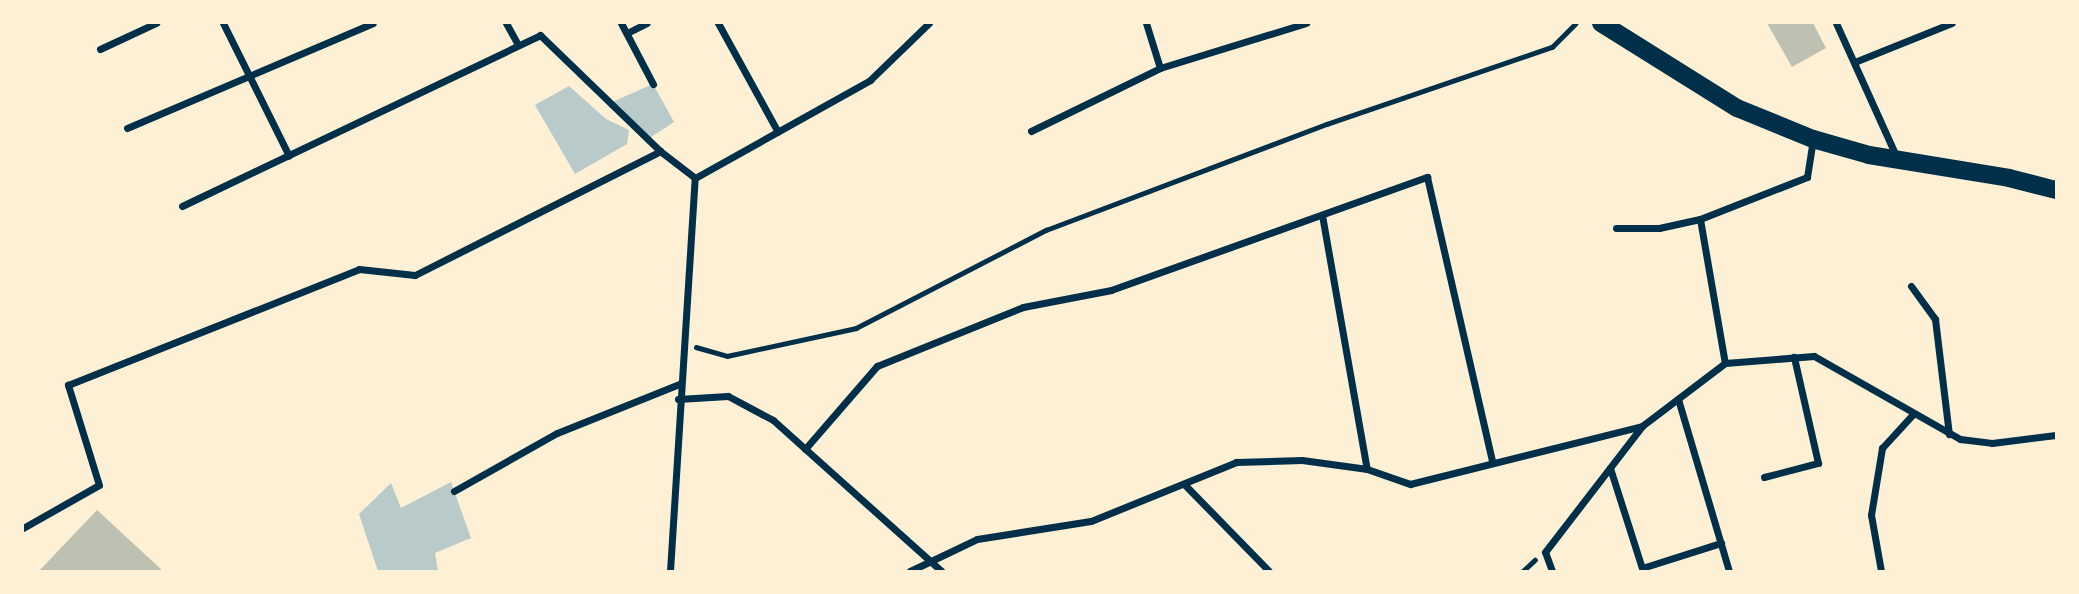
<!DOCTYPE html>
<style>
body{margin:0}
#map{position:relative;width:2079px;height:594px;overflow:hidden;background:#fdf0d5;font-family:"DejaVu Sans",sans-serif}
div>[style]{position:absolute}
.green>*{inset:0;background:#b9caca}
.building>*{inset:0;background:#bec0b2}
.path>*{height:4.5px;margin:-2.25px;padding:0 2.25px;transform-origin:2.25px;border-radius:2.25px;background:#003049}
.minor>*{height:7px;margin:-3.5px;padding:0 3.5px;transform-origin:3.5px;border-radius:3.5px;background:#003049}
.primary>*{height:18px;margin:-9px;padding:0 9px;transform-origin:9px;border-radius:9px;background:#003049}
span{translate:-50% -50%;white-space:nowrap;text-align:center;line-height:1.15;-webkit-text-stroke:7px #fdf0d5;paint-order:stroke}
.frame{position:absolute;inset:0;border:24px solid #fdf0d5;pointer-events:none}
</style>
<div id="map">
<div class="green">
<i style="clip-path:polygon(653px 84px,674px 122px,648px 139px,610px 103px)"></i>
<i style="clip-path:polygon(569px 86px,606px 119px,629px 130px,627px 144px,575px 174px,535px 105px)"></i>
<i style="clip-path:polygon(451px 482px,471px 538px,435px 553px,438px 571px,378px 571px,359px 514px,391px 483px,401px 508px)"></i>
</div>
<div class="building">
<i style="clip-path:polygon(1767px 23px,1813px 23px,1826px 48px,1792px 67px)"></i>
<i style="clip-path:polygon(97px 510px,163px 571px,39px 571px)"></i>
</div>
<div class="path">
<i style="left:696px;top:347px;width:32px;rotate:16deg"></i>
<i style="left:727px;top:356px;width:132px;rotate:-12.2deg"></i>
<i style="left:856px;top:328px;width:214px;rotate:-27.3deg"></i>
<i style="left:1046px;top:230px;width:300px;rotate:-20.7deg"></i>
<i style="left:1327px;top:124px;width:238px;rotate:-18.9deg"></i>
<i style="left:1552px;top:47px;width:33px;rotate:-45deg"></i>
<i style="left:1523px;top:571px;width:16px;rotate:-43deg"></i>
</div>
<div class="minor">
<i style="left:223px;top:23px;width:148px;rotate:63.6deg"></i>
<i style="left:506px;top:23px;width:25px;rotate:61deg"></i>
<i style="left:621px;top:23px;width:69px;rotate:62.3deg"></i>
<i style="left:718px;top:23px;width:124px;rotate:61.2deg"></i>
<i style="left:1146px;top:23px;width:47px;rotate:72.7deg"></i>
<i style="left:1836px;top:23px;width:146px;rotate:65.7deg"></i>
<i style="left:627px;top:33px;width:22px;rotate:-27deg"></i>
<i style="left:100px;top:49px;width:62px;rotate:-24.9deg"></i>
<i style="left:1857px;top:61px;width:102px;rotate:-21.8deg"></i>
<i style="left:127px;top:128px;width:267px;rotate:-23.1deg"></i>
<i style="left:1031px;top:131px;width:144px;rotate:-26deg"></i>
<i style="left:1160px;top:68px;width:153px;rotate:-17.1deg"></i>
<i style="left:182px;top:206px;width:397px;rotate:-25.5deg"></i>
<i style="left:540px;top:35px;width:167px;rotate:44deg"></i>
<i style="left:660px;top:151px;width:44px;rotate:37.6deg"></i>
<i style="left:1322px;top:215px;width:258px;rotate:80deg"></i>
<i style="left:1700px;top:219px;width:146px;rotate:80.2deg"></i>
<i style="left:1616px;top:228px;width:43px"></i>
<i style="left:1659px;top:228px;width:42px;rotate:-12.4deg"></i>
<i style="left:1700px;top:219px;width:115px;rotate:-21.4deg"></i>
<i style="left:1807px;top:177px;width:37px;rotate:-81deg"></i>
<i style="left:1911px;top:286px;width:41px;rotate:54deg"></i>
<i style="left:1935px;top:319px;width:116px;rotate:83.1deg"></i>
<i style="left:678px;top:399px;width:50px;rotate:-3.4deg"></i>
<i style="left:728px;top:396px;width:51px;rotate:28.1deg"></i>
<i style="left:773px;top:420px;width:226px;rotate:41.9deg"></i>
<i style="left:1678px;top:399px;width:179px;rotate:73.5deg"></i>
<i style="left:805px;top:449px;width:110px;rotate:-49.1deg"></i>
<i style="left:877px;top:366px;width:157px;rotate:-22deg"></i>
<i style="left:1023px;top:307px;width:90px;rotate:-10.9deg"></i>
<i style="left:1111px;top:290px;width:336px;rotate:-19.7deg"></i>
<i style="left:1427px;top:177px;width:291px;rotate:77.1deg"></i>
<i style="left:1610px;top:468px;width:105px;rotate:72.3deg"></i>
<i style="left:1642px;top:568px;width:83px;rotate:-17.6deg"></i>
<i style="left:1764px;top:477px;width:56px;rotate:-14.5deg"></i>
<i style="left:1818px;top:463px;width:109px;rotate:-102.8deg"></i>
<i style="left:1185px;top:485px;width:120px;rotate:45.7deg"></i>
<i style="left:454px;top:491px;width:118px;rotate:-29.4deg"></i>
<i style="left:557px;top:433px;width:131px;rotate:-21.9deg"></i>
<i style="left:23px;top:528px;width:87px;rotate:-29.5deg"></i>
<i style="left:99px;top:485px;width:105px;rotate:-107.2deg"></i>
<i style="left:68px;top:385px;width:313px;rotate:-21.7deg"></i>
<i style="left:359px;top:269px;width:56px;rotate:6.1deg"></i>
<i style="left:415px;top:275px;width:275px;rotate:-26.8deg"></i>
<i style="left:670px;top:571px;width:394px;rotate:-86.4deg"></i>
<i style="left:695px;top:178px;width:201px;rotate:-29.2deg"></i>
<i style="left:870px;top:80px;width:82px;rotate:-44deg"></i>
<i style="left:910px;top:571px;width:74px;rotate:-25.5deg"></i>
<i style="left:977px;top:539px;width:115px;rotate:-9deg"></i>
<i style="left:1091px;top:521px;width:157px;rotate:-22.1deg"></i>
<i style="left:1236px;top:462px;width:66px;rotate:-1.7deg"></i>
<i style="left:1302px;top:460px;width:66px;rotate:7.9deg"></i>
<i style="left:1367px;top:469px;width:46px;rotate:19.2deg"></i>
<i style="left:1410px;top:484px;width:239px;rotate:-14deg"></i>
<i style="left:1552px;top:571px;width:20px;rotate:-110deg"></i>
<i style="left:1545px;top:552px;width:159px;rotate:-52.4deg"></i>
<i style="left:1642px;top:426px;width:104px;rotate:-37.2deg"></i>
<i style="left:1725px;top:363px;width:89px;rotate:-4.5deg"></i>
<i style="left:1814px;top:356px;width:168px;rotate:29.6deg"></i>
<i style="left:1960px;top:439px;width:32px;rotate:7deg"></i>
<i style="left:1992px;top:443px;width:64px;rotate:-7.1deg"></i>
<i style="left:1881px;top:571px;width:57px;rotate:-100.1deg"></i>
<i style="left:1871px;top:515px;width:68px;rotate:-80.7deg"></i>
<i style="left:1882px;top:448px;width:46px;rotate:-47.6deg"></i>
</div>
<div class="primary">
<i style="left:1601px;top:23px;width:160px;rotate:32deg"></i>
<i style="left:1737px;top:108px;width:82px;rotate:22.2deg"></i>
<i style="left:1813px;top:139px;width:58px;rotate:15.9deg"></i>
<i style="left:1869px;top:155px;width:142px;rotate:9.3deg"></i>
<i style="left:2009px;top:178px;width:49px;rotate:14.3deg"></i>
</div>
<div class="frame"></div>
</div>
